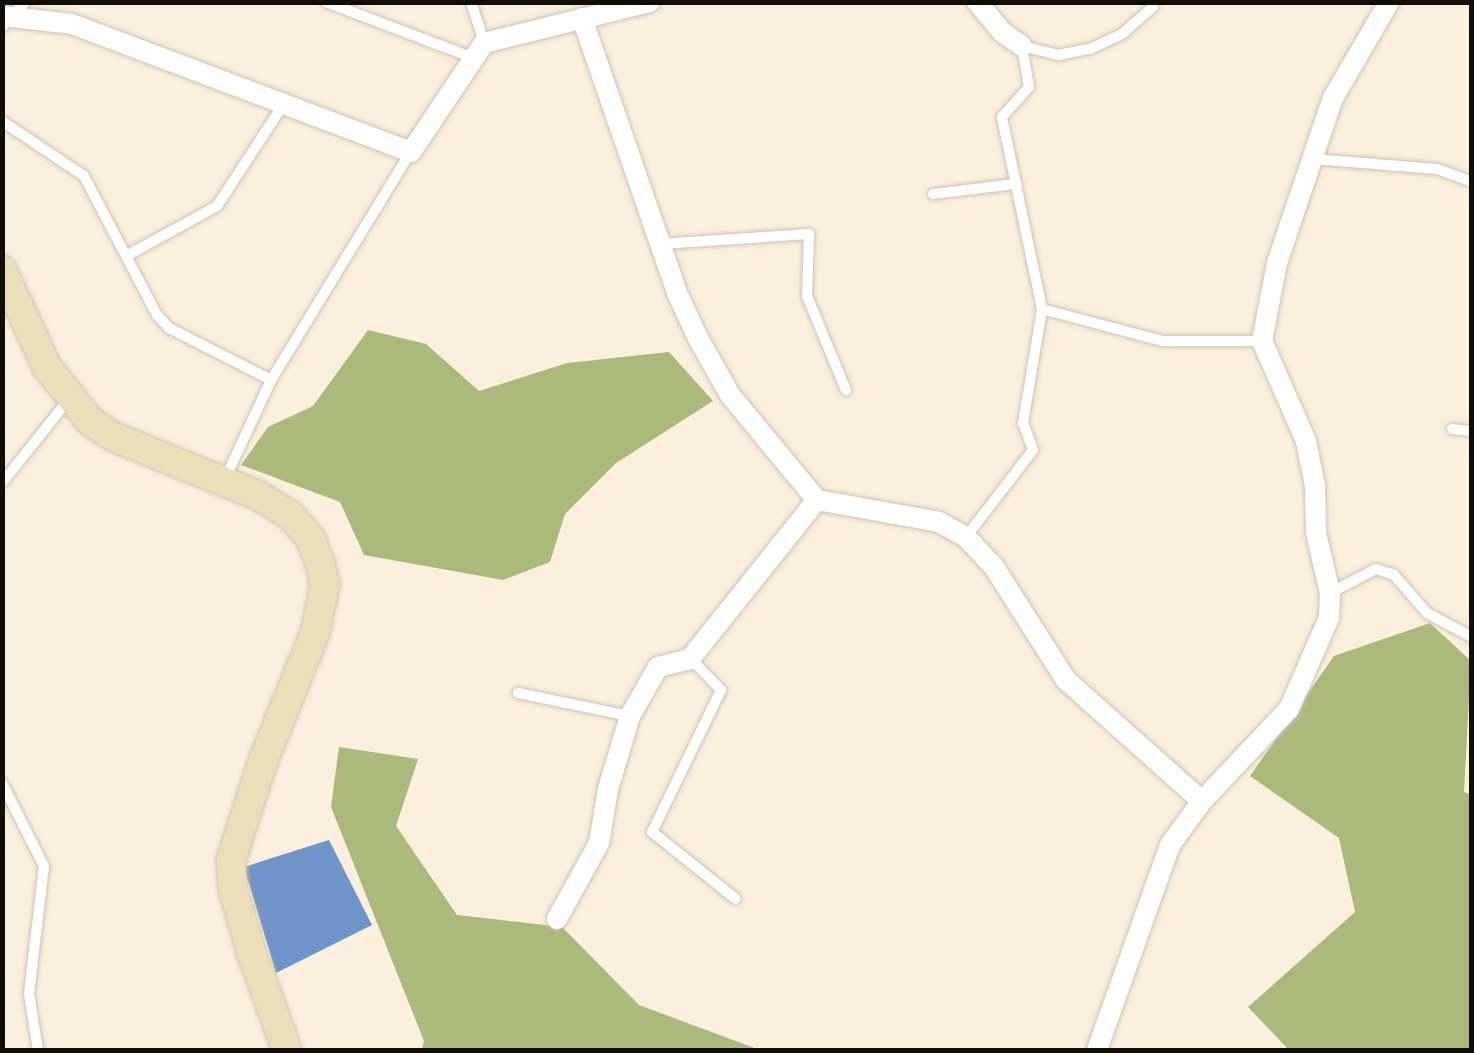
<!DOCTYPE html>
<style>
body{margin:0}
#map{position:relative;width:1474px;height:1053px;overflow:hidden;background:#fbf0de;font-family:"Sofia Sans Condensed",sans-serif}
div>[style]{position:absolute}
.forest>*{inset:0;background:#a9ba7a}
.water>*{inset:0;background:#6f94c8}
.roads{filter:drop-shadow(0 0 2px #cfc4b3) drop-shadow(0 0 2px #cfc4b3)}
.lane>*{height:10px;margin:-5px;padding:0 5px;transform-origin:5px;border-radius:5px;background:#fff}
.street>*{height:20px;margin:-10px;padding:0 10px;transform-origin:10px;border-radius:10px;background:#fff}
.secondary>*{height:28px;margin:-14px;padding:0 14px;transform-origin:14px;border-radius:14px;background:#ebdfb8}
span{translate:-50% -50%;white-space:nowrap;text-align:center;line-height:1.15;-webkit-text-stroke:10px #fff;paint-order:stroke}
.frame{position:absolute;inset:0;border:5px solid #110e08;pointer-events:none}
</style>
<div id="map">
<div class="forest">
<i style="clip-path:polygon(368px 330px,426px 344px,479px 391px,567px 363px,669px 352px,713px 401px,616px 463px,565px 514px,550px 562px,503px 580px,364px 555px,340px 502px,241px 465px,268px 427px,313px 406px)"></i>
<i style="clip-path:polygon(1430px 623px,1471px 661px,1464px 792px,1472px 795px,1471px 1050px,1289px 1050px,1248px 1007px,1355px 912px,1339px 838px,1250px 776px,1334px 656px)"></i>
<i style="clip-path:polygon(339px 747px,418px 759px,396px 826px,457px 915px,562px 927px,639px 1005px,760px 1050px,422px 1050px,424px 1041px,331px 807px)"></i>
</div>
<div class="water">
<i style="clip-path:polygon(329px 840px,372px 925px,276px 973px,244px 867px)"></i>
</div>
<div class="roads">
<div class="lane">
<i style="left:326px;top:2px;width:155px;rotate:20.8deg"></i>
<i style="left:471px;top:2px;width:42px;rotate:72deg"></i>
<i style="left:2px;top:27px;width:34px;rotate:-47deg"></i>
<i style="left:2px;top:121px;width:99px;rotate:33.9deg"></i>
<i style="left:84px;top:176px;width:157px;rotate:62.3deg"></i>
<i style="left:157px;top:315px;width:18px;rotate:47deg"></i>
<i style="left:169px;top:328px;width:114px;rotate:27deg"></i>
<i style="left:1313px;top:159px;width:124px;rotate:4.6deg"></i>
<i style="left:1437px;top:169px;width:37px;rotate:20deg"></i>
<i style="left:933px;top:194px;width:84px;rotate:-6.9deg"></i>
<i style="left:661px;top:244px;width:148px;rotate:-3.9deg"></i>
<i style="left:809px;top:234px;width:62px;rotate:91.8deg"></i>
<i style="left:807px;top:296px;width:102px;rotate:67.5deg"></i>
<i style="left:128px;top:255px;width:102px;rotate:-28.8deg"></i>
<i style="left:217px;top:206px;width:121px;rotate:-56.8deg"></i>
<i style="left:1042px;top:309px;width:124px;rotate:14.9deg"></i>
<i style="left:1162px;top:341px;width:100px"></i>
<i style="left:1452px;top:429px;width:20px;rotate:6deg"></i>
<i style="left:224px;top:481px;width:111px;rotate:-65deg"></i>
<i style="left:271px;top:380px;width:266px;rotate:-58.5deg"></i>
<i style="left:2px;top:483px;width:107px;rotate:-51.4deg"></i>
<i style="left:966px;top:537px;width:110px;rotate:-52.4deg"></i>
<i style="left:1033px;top:450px;width:29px;rotate:-110deg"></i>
<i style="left:1023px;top:423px;width:116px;rotate:-80.5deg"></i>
<i style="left:1042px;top:309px;width:196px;rotate:-101.8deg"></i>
<i style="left:1002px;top:117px;width:40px;rotate:-48deg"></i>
<i style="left:1029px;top:87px;width:42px;rotate:-99.7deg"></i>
<i style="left:1022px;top:46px;width:37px;rotate:14deg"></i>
<i style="left:1058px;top:55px;width:33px;rotate:-11deg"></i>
<i style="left:1090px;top:49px;width:35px;rotate:-25deg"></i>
<i style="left:1122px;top:34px;width:41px;rotate:-41.1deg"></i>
<i style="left:1330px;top:593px;width:52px;rotate:-27.6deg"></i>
<i style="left:1376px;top:569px;width:19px;rotate:18deg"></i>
<i style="left:1394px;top:575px;width:50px;rotate:49deg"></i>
<i style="left:1427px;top:613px;width:51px;rotate:28.1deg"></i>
<i style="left:691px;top:659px;width:43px;rotate:45.9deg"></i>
<i style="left:721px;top:690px;width:158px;rotate:115.9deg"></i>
<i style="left:652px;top:832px;width:107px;rotate:38.6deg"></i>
<i style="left:518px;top:693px;width:113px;rotate:11.7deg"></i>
<i style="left:2px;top:783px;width:93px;rotate:63.2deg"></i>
<i style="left:44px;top:866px;width:129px;rotate:96.7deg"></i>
<i style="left:29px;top:994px;width:57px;rotate:80.9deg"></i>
</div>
<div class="street">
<i style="left:977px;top:2px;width:39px;rotate:50deg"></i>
<i style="left:1002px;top:32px;width:24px;rotate:35deg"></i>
<i style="left:2px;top:16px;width:70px;rotate:6.5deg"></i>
<i style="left:72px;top:24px;width:362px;rotate:20.7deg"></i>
<i style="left:411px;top:152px;width:131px;rotate:-56.2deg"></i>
<i style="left:484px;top:43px;width:171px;rotate:-13.9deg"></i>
<i style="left:582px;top:18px;width:291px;rotate:70.9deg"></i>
<i style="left:677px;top:293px;width:50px;rotate:65deg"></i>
<i style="left:698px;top:338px;width:65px;rotate:60.7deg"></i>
<i style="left:730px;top:395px;width:136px;rotate:50.4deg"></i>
<i style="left:557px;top:919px;width:87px;rotate:-61.1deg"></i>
<i style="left:599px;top:843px;width:55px;rotate:-80.5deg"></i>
<i style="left:608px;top:789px;width:76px;rotate:-73.2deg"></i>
<i style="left:630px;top:716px;width:56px;rotate:-60.3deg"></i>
<i style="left:658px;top:667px;width:33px;rotate:-14deg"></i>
<i style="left:690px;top:659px;width:203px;rotate:-51.4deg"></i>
<i style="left:817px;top:500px;width:124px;rotate:10.2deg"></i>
<i style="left:939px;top:522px;width:31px;rotate:29deg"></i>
<i style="left:966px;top:537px;width:41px;rotate:47deg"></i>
<i style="left:994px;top:567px;width:134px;rotate:57.5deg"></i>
<i style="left:1066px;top:680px;width:182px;rotate:41.7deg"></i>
<i style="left:1097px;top:1050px;width:218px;rotate:-70.4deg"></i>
<i style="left:1170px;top:845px;width:54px;rotate:-54deg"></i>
<i style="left:1202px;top:801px;width:127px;rotate:-46.6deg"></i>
<i style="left:1289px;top:709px;width:99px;rotate:-66.3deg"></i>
<i style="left:1329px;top:618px;width:25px;rotate:-88deg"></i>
<i style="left:1330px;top:593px;width:62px;rotate:-103.1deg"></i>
<i style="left:1316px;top:533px;width:47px;rotate:-91.2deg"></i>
<i style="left:1315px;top:486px;width:46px;rotate:-101.3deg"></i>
<i style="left:1306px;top:441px;width:109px;rotate:-113.7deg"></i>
<i style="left:1262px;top:341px;width:79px;rotate:-79.1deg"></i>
<i style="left:1277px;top:263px;width:174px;rotate:-71.3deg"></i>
<i style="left:1333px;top:98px;width:111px;rotate:-59.7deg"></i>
</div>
<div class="secondary">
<i style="left:2px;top:270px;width:107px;rotate:65.1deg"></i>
<i style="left:47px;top:367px;width:69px;rotate:51.5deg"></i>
<i style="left:90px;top:421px;width:29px;rotate:34deg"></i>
<i style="left:114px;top:437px;width:157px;rotate:22.1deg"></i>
<i style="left:259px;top:496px;width:39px;rotate:32deg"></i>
<i style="left:292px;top:517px;width:28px;rotate:49deg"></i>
<i style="left:310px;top:538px;width:27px;rotate:68deg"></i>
<i style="left:320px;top:563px;width:22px;rotate:77deg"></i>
<i style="left:325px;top:584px;width:50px;rotate:101.5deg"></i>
<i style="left:315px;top:633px;width:138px;rotate:112.1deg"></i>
<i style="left:263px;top:761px;width:104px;rotate:107.9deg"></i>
<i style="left:231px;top:860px;width:29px;rotate:86deg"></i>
<i style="left:233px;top:889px;width:68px;rotate:73.7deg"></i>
<i style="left:252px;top:954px;width:102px;rotate:70deg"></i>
</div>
</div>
<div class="frame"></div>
</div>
